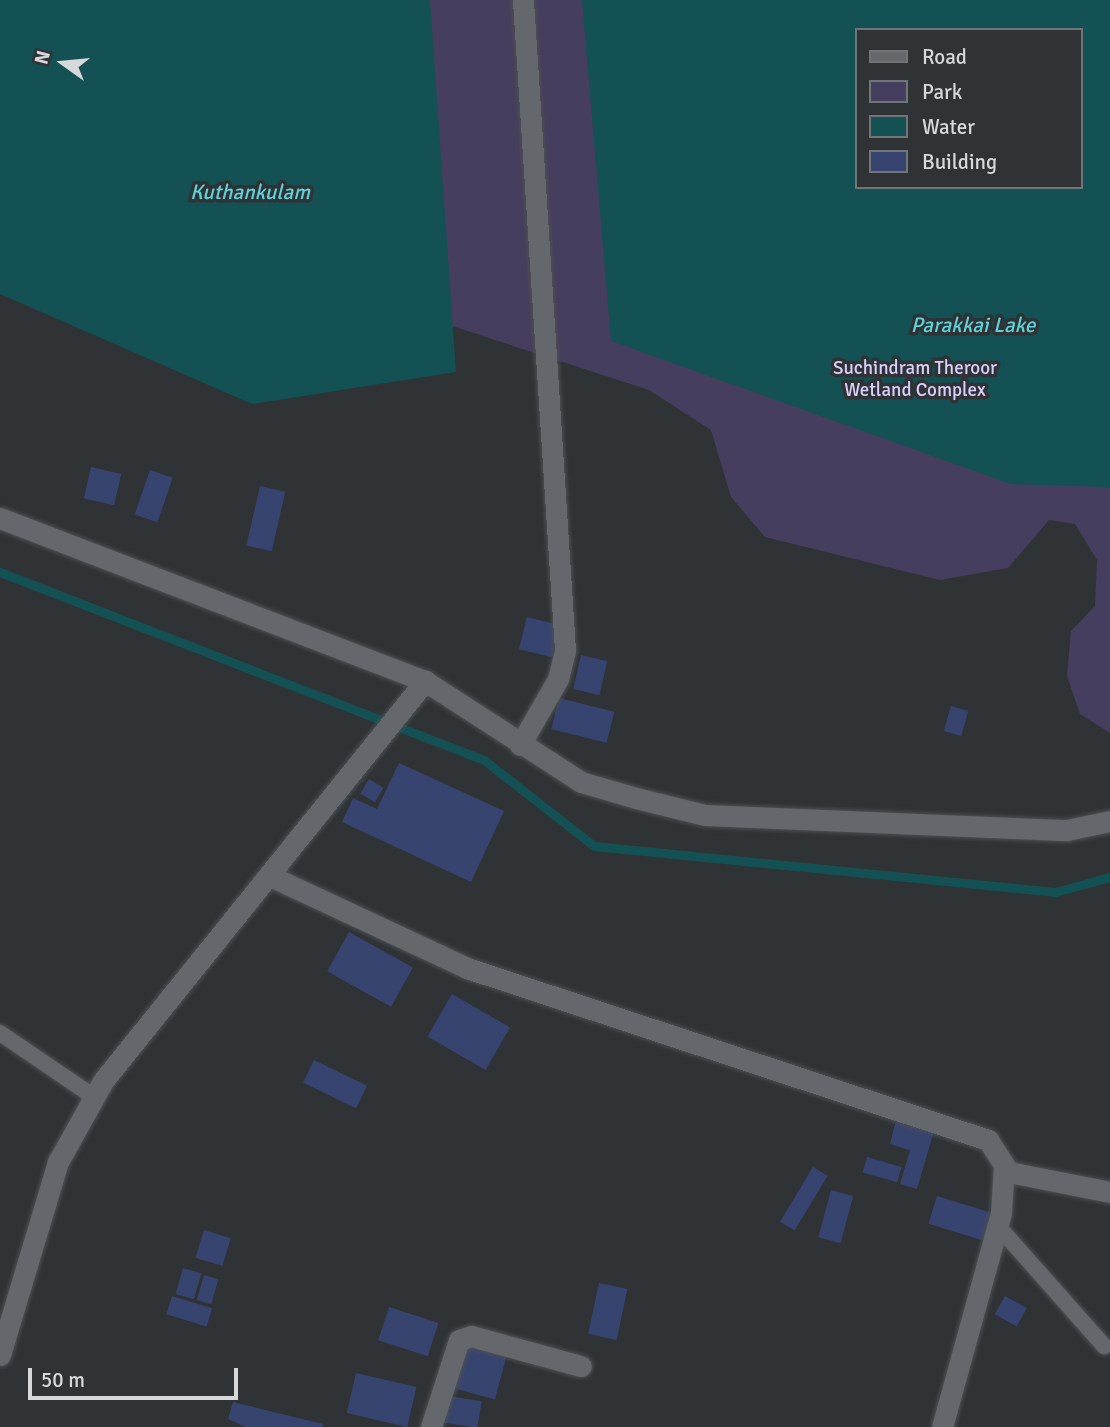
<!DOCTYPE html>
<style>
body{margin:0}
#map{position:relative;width:1110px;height:1427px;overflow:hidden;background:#2f3336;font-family:Signika,sans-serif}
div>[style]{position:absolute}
.green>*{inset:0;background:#463e5e}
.water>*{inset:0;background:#135154}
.stream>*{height:9px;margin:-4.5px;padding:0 4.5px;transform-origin:4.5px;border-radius:4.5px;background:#135154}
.building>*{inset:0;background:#384470;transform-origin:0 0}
.roads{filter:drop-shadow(0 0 2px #4c5053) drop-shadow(0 0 2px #4c5053)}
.service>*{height:16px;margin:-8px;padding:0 8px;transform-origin:8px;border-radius:8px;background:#64686c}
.minor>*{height:21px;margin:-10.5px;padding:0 10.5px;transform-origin:10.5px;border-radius:10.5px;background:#64686c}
span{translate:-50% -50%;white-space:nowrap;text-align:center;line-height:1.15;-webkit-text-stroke:7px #2f3336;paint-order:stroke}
.park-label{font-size:19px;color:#d9cffd}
.water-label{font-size:21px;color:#5ed3d9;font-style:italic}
.legend{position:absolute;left:855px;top:28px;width:228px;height:161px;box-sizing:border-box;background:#2f3336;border:2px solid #727578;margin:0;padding:9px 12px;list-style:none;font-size:21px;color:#d6d8da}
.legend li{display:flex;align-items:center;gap:14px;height:35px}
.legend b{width:35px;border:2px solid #727578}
.north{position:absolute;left:28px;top:28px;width:70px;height:70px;-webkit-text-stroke:5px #2f3336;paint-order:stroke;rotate:285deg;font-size:19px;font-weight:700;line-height:28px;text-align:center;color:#d6d8da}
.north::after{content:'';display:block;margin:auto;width:24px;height:32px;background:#d6d8da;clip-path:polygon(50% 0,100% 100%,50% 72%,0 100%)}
.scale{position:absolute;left:28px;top:1368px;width:210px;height:32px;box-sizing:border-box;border:4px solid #d6d8da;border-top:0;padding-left:9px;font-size:21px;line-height:24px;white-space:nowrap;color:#d6d8da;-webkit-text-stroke:5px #2f3336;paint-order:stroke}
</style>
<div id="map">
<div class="green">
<i style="clip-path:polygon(evenodd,0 0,1110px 0,1110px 733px,1080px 714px,1067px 676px,1071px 631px,1095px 606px,1097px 560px,1075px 524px,1049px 520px,1008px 568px,940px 580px,765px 537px,731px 497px,711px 430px,649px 390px,357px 295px,0 0,856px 30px,1080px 30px,1080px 187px,856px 187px,856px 30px)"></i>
</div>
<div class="water">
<i style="clip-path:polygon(0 0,430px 0,456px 372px,252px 404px,0 294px)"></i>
<i style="clip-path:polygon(evenodd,582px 0,1110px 0,1110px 487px,1011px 484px,611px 341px,582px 0,856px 30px,1080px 30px,1080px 187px,856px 187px,856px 30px)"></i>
</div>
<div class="stream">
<i style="left:0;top:572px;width:519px;rotate:21.23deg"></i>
<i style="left:484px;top:760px;width:140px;rotate:38deg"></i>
<i style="left:594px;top:846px;width:463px;rotate:5.7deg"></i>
<i style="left:1055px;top:892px;width:57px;rotate:-15.3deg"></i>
</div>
<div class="building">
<i style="left:91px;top:467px;width:31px;height:32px;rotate:13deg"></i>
<i style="left:150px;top:470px;width:24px;height:47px;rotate:19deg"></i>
<i style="left:260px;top:486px;width:26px;height:61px;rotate:13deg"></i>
<i style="left:527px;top:617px;width:34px;height:33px;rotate:14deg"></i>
<i style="left:581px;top:655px;width:27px;height:35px;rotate:13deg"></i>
<i style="left:559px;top:698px;width:57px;height:32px;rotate:14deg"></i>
<i style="left:951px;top:706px;width:18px;height:26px;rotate:16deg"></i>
<i style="clip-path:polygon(399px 763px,504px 811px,471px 882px,342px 822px,353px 798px,377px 809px)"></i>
<i style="left:369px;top:779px;width:17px;height:17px;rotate:31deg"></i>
<i style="left:349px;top:932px;width:73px;height:45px;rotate:29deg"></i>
<i style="left:452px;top:994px;width:67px;height:49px;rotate:30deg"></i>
<i style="left:314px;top:1060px;width:59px;height:25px;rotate:26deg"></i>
<i style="clip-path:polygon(898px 1113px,936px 1124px,917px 1189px,900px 1184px,910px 1150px,890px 1144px)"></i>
<i style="left:867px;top:1157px;width:36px;height:16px;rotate:16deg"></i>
<i style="left:813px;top:1167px;width:17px;height:64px;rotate:31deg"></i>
<i style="left:831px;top:1190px;width:23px;height:49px;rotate:15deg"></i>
<i style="left:937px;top:1196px;width:57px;height:29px;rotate:17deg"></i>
<i style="left:204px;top:1230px;width:28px;height:29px;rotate:17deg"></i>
<i style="left:183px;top:1268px;width:19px;height:27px;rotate:16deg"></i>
<i style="left:204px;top:1275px;width:15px;height:26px;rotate:16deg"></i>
<i style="left:599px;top:1283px;width:29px;height:52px;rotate:12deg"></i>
<i style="left:172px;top:1296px;width:42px;height:19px;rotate:17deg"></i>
<i style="left:1005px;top:1296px;width:25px;height:21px;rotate:29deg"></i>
<i style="left:389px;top:1307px;width:52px;height:35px;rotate:18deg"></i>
<i style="left:466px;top:1345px;width:42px;height:45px;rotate:15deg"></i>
<i style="left:356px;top:1373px;width:62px;height:41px;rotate:13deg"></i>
<i style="left:449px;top:1396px;width:33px;height:27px;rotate:9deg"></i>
<i style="clip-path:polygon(233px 1402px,323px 1424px,322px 1427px,246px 1427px,228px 1419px)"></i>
</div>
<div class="roads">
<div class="service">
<i style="left:0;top:1033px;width:114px;rotate:34.2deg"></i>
<i style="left:997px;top:1225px;width:162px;rotate:48.5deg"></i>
</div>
<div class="minor">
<i style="left:0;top:518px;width:455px;rotate:21deg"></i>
<i style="left:425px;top:681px;width:186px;rotate:32.9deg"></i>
<i style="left:581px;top:782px;width:57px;rotate:16.2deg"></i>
<i style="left:636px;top:798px;width:71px;rotate:13.8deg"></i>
<i style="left:705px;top:815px;width:362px;rotate:2.4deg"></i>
<i style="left:1067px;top:830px;width:44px;rotate:-11.8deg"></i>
<i style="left:520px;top:745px;width:76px;rotate:-60.1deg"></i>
<i style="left:558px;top:679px;width:30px;rotate:-76deg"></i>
<i style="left:565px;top:650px;width:651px;rotate:-93.7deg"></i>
<i style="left:270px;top:876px;width:217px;rotate:25deg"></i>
<i style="left:467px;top:968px;width:549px;rotate:18.27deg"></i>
<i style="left:988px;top:1140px;width:30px;rotate:57deg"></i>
<i style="left:1004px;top:1165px;width:48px;rotate:93.6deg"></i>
<i style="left:1001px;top:1213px;width:222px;rotate:105.4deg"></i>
<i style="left:1004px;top:1171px;width:108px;rotate:11.2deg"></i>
<i style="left:0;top:1355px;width:202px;rotate:-73.3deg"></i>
<i style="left:58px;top:1162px;width:93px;rotate:-60.9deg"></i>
<i style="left:103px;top:1081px;width:514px;rotate:-51.17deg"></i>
<i style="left:431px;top:1427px;width:91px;rotate:-72.2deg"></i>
<i style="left:459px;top:1340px;width:13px;rotate:-18deg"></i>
<i style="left:471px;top:1336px;width:114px;rotate:15.3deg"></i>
</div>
</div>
<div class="park-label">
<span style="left:915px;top:380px">Suchindram Theroor<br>Wetland Complex</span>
</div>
<div class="water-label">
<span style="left:250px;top:192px">Kuthankulam</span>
<span style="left:973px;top:325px">Parakkai Lake</span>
</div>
<ul class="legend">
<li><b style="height:9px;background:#64686c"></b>Road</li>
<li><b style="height:19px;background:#463e5e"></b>Park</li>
<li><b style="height:19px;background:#135154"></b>Water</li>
<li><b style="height:19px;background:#384470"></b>Building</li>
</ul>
<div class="north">N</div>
<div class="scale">50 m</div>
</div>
